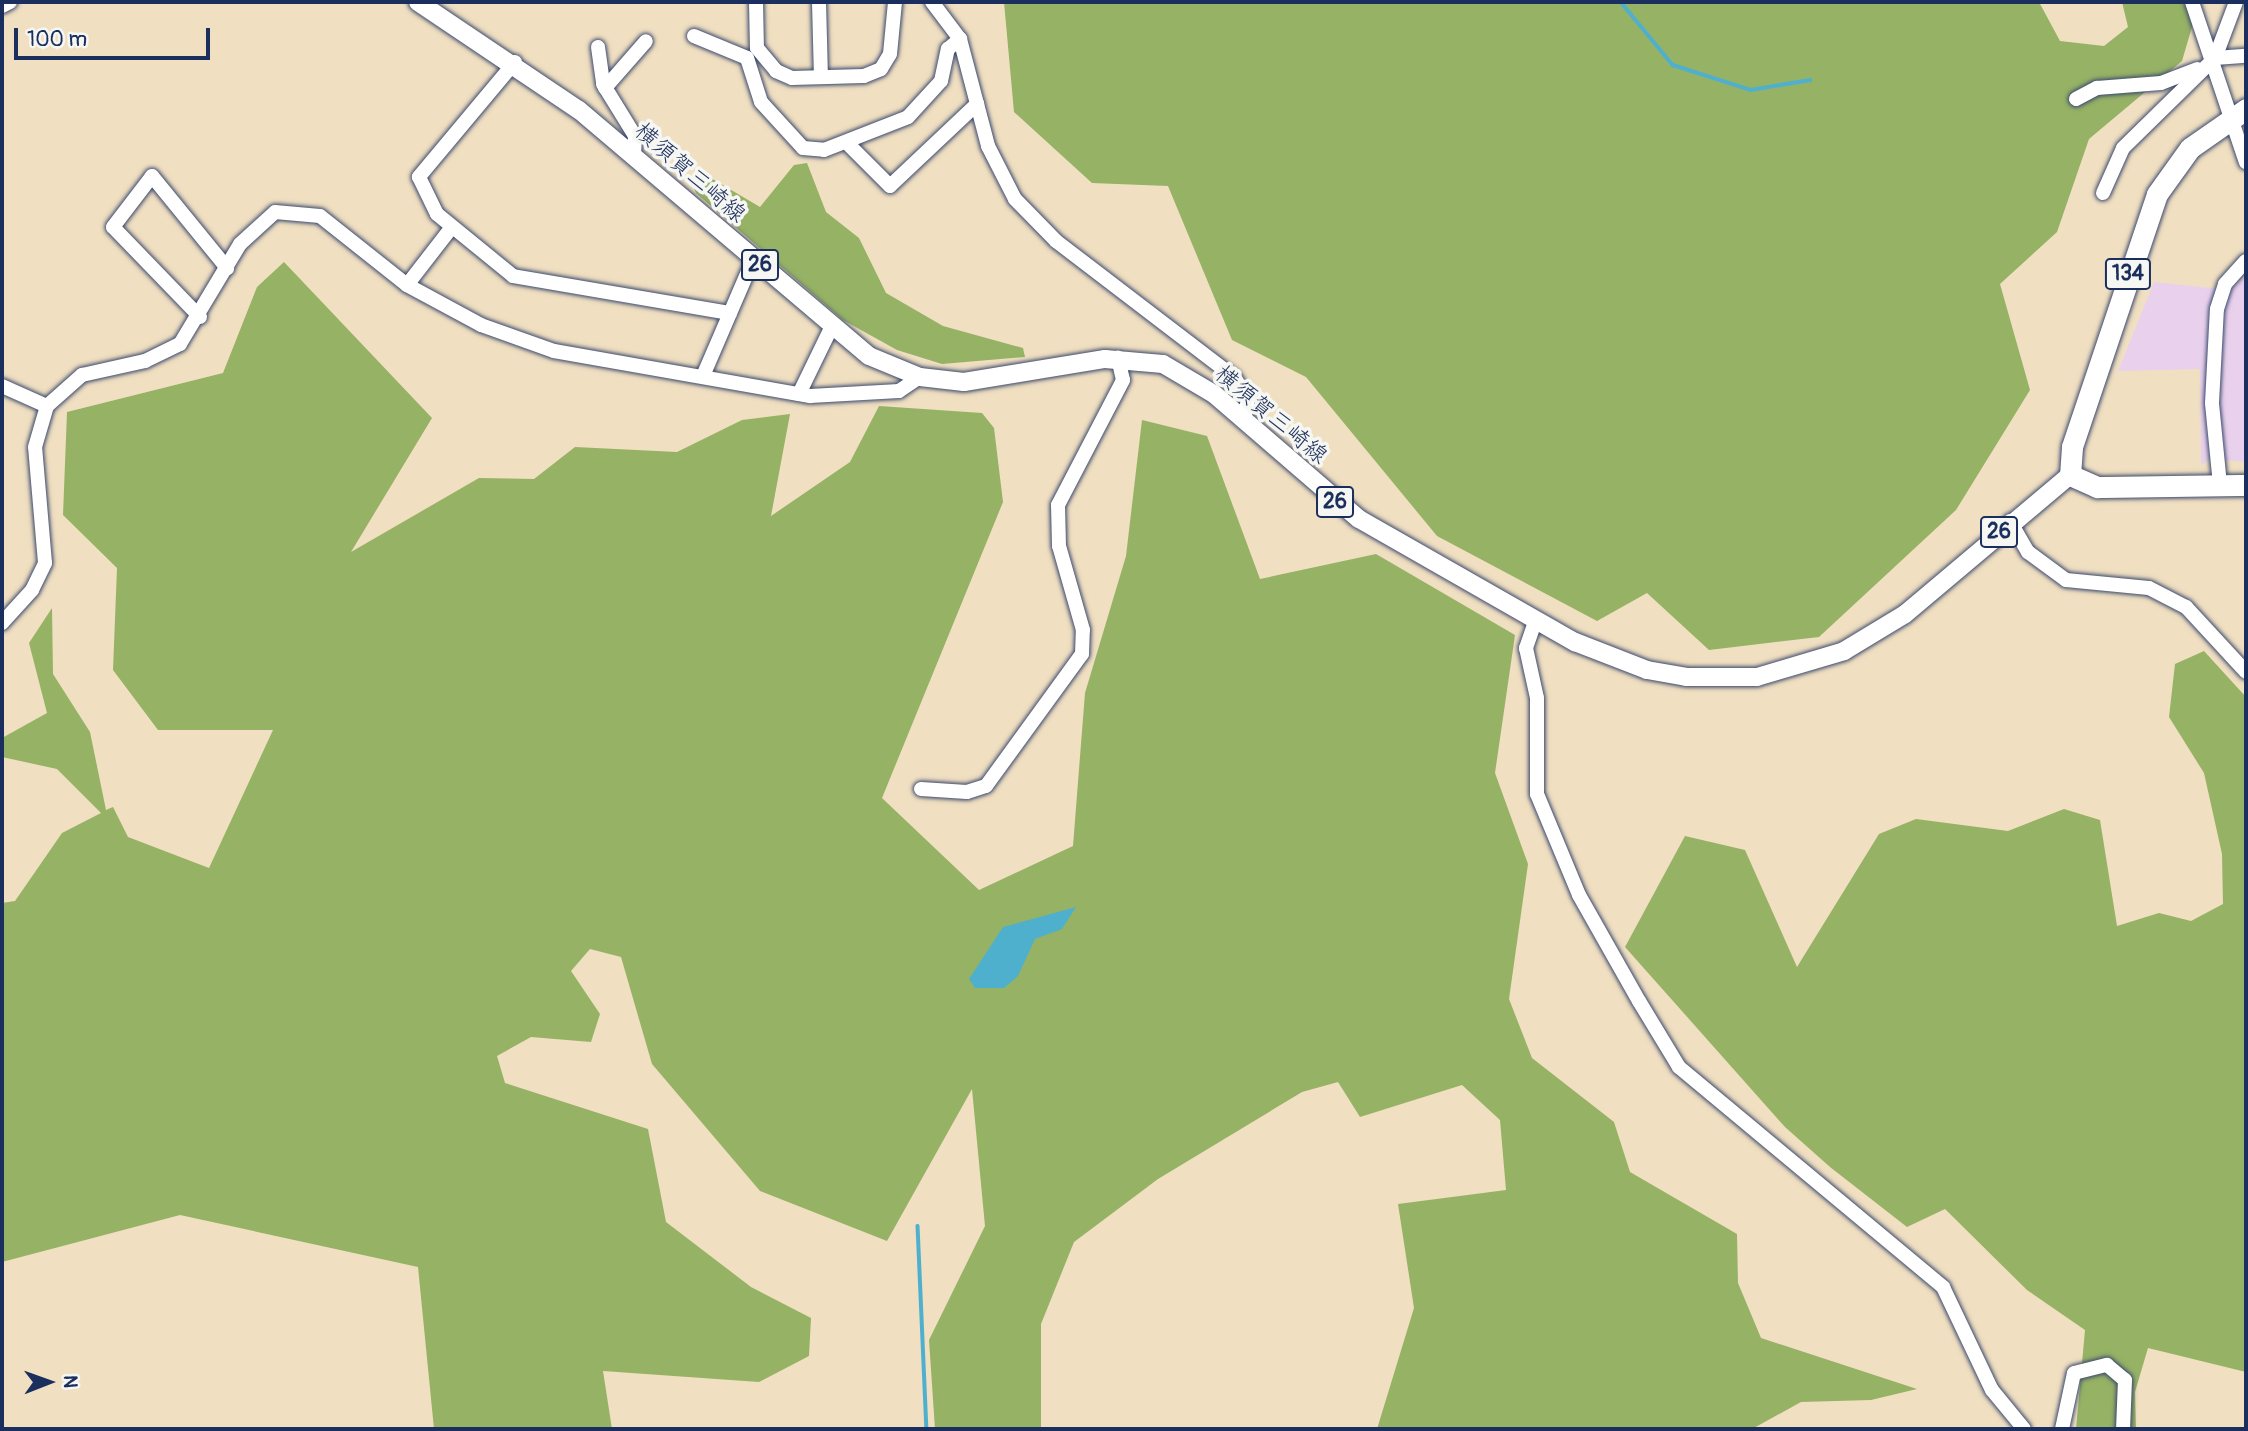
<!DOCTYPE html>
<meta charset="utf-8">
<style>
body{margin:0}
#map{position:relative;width:2248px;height:1431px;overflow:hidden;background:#f0dfc1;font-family:Pangolin,"Klee One",sans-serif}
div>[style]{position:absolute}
.built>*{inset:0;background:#e9d1ed}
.forest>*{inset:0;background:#96b265}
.water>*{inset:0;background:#4fb0ce}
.stream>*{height:3.5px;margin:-1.75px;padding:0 1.75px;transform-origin:1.75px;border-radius:1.75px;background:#4fb0ce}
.roads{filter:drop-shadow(0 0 2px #3b496d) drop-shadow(0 0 2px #3b496d)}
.minor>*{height:14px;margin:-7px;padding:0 7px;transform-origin:7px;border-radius:7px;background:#fff}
.major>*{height:18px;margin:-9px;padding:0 9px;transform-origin:9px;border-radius:9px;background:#fff}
.highway>*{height:21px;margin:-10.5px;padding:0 10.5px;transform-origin:10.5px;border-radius:10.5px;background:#fff}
span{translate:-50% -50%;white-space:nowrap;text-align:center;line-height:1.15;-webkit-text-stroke:7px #f6f6f2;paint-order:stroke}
.shield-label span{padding:2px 5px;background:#f6f6f2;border:2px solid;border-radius:5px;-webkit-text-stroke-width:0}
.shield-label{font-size:21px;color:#1b2f5e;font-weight:700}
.street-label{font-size:23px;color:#1b2f5e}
.frame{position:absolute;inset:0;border:4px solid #1b2f5e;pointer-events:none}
.north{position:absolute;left:14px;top:1347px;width:70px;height:70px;-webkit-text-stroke:5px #f6f6f2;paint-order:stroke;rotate:89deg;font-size:19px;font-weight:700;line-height:28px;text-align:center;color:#1b2f5e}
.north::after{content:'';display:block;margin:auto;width:24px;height:32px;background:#1b2f5e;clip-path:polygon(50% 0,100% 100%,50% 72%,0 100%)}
.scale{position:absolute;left:14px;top:28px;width:196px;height:32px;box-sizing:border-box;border:4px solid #1b2f5e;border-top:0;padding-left:9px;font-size:21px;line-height:24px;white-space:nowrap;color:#1b2f5e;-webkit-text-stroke:5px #f6f6f2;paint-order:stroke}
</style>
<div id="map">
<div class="built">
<i style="clip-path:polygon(2240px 279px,2246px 279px,2246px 462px,2210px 459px,2201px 465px,2200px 369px,2118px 371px,2154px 282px,2229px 290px)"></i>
</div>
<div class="forest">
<i style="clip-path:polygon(1004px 2px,2039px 2px,2060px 41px,2104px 46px,2128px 27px,2122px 2px,2189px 2px,2197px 10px,2182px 61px,2089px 139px,2057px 232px,2000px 284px,2030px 390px,1956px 510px,1819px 637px,1709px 650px,1647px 593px,1597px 621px,1437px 536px,1306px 377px,1232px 340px,1168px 186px,1092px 183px,1014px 112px)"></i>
<i style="clip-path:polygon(807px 163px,826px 212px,859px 238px,886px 293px,943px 326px,1023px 348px,1025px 357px,942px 364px,897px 350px,843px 320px,696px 193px,691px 181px,699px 171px,760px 207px,794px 165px)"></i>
<i style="clip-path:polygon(284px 262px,432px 418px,351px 552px,479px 478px,534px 479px,575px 447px,677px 452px,742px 420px,790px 414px,771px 516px,850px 462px,879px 406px,982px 413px,994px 428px,1003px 502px,882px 798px,979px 890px,1073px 846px,1085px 693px,1126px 556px,1142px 420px,1207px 436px,1260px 579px,1376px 554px,1515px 635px,1495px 773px,1528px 864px,1509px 999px,1532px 1058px,1614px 1122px,1630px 1172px,1737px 1234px,1738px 1283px,1761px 1338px,1917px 1389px,1871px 1400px,1801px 1402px,1752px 1429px,1377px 1429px,1414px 1308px,1398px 1204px,1506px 1190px,1500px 1120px,1462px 1085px,1360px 1117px,1338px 1082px,1302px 1092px,1158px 1179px,1074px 1242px,1041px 1324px,1041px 1429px,935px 1429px,929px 1340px,985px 1226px,972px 1089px,887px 1241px,760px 1191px,652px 1064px,621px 957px,590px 949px,571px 971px,600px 1014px,591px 1042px,531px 1037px,497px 1056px,505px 1083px,648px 1129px,666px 1222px,751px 1287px,811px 1318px,809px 1356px,759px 1382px,603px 1371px,612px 1429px,434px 1429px,418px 1267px,180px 1215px,2px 1262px,2px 903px,15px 901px,62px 833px,101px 813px,57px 769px,2px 757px,2px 738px,47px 713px,29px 643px,52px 608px,53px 674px,90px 732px,106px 810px,113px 807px,128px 837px,209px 868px,273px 730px,158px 730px,113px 670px,117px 568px,63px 515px,67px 412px,223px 373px,257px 287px)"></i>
<i style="clip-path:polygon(2204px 651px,2246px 697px,2246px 1372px,2148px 1348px,2135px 1392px,2136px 1429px,2076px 1429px,2085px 1330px,2027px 1290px,1945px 1209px,1907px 1227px,1830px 1167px,1785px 1127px,1625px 947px,1685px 836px,1745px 850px,1797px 967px,1879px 834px,1916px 819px,2008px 831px,2064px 809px,2100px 820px,2117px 926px,2159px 913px,2191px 921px,2223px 904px,2222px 854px,2204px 773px,2169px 717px,2175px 664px)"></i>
</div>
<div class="water">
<i style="clip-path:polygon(1076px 907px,1062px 929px,1035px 939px,1018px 976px,1004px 988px,975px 988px,969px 979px,1003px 927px)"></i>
</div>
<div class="stream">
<i style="left:1621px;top:2px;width:82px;rotate:50.5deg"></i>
<i style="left:1673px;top:65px;width:82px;rotate:17.8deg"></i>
<i style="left:1751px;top:90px;width:60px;rotate:-9.6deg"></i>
<i style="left:918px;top:1226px;width:203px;rotate:87.5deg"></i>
</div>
<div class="roads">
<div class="minor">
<i style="left:756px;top:2px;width:46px;rotate:88.8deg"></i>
<i style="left:757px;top:48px;width:30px;rotate:50deg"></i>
<i style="left:776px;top:71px;width:17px;rotate:24deg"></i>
<i style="left:792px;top:78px;width:72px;rotate:-1.6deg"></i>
<i style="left:864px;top:76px;width:18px;rotate:-22deg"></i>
<i style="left:881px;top:69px;width:17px;rotate:-59deg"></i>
<i style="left:890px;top:54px;width:52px;rotate:-84.5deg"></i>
<i style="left:819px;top:2px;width:75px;rotate:88.5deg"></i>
<i style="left:932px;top:2px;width:46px;rotate:52.9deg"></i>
<i style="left:960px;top:39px;width:111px;rotate:75.3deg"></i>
<i style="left:988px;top:146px;width:59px;rotate:63deg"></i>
<i style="left:1015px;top:199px;width:59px;rotate:45.7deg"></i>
<i style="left:1056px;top:241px;width:224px;rotate:37.4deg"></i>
<i style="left:1234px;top:377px;width:26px;rotate:58deg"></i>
<i style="left:1248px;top:399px;width:20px;rotate:101deg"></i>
<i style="left:2192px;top:2px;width:169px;rotate:71.4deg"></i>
<i style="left:2px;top:6px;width:9px;rotate:-27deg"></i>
<i style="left:694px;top:36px;width:57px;rotate:22.5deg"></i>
<i style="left:747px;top:58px;width:46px;rotate:72.3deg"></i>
<i style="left:761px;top:102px;width:62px;rotate:47.6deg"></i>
<i style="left:803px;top:148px;width:21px;rotate:5deg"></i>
<i style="left:824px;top:150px;width:90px;rotate:-21.4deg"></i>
<i style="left:908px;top:117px;width:49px;rotate:-47.5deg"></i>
<i style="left:941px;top:81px;width:33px;rotate:-78deg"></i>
<i style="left:948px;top:49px;width:16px;rotate:-40deg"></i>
<i style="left:598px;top:47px;width:37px;rotate:82deg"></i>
<i style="left:603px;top:84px;width:61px;rotate:58.4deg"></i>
<i style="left:635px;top:136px;width:21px;rotate:93deg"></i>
<i style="left:2215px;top:58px;width:31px;rotate:-4deg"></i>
<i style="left:515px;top:62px;width:150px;rotate:129.9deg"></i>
<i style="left:419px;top:177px;width:41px;rotate:64.1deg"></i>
<i style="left:437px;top:214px;width:98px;rotate:39.2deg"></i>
<i style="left:513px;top:276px;width:220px;rotate:9.7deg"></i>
<i style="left:605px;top:88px;width:62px;rotate:-48.9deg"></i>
<i style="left:2076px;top:99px;width:24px;rotate:-28deg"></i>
<i style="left:2097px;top:88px;width:64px;rotate:-4.5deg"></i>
<i style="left:2161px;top:83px;width:39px;rotate:-21deg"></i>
<i style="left:849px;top:145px;width:58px;rotate:45deg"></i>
<i style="left:890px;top:186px;width:120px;rotate:-43.3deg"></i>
<i style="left:2103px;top:193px;width:49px;rotate:-66deg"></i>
<i style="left:2123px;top:148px;width:129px;rotate:-44.4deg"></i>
<i style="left:2215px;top:58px;width:60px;rotate:-69.4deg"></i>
<i style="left:407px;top:285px;width:73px;rotate:-52.2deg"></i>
<i style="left:200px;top:317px;width:125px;rotate:-134deg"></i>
<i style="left:113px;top:227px;width:64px;rotate:-52.6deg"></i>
<i style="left:152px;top:176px;width:119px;rotate:50.8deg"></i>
<i style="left:703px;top:376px;width:126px;rotate:-66.7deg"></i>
<i style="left:2px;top:386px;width:49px;rotate:24deg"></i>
<i style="left:799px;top:394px;width:73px;rotate:-64.1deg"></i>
<i style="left:2220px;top:485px;width:82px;rotate:-95.6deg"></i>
<i style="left:2212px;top:403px;width:94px;rotate:-87deg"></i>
<i style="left:2217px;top:309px;width:26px;rotate:-72deg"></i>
<i style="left:2225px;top:284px;width:31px;rotate:-48deg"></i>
<i style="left:2010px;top:521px;width:36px;rotate:60deg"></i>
<i style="left:2028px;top:552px;width:47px;rotate:36.4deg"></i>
<i style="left:2066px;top:580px;width:83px;rotate:5.5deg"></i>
<i style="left:2149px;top:588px;width:42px;rotate:27.2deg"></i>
<i style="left:2186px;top:607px;width:88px;rotate:47.3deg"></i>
<i style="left:1536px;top:619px;width:31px;rotate:109deg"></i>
<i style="left:1526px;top:648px;width:51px;rotate:77.6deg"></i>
<i style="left:1537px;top:698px;width:96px;rotate:90deg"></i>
<i style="left:1537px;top:794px;width:109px;rotate:67.4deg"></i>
<i style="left:1579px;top:895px;width:122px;rotate:60.5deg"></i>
<i style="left:1639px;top:1001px;width:77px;rotate:58.8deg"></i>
<i style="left:1679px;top:1067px;width:344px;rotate:39.8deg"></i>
<i style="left:1943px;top:1287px;width:114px;rotate:64.6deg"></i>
<i style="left:1992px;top:1390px;width:50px;rotate:50.6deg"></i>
<i style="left:2px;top:623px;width:45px;rotate:-47.7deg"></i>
<i style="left:32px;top:590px;width:30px;rotate:-64deg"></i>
<i style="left:45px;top:563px;width:116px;rotate:-94.9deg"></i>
<i style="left:35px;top:447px;width:43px;rotate:-73.7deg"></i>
<i style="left:47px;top:406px;width:47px;rotate:-41.5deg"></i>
<i style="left:82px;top:375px;width:65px;rotate:-12.5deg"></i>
<i style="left:145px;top:361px;width:39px;rotate:-26deg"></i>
<i style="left:180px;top:344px;width:117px;rotate:-59deg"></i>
<i style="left:240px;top:244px;width:47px;rotate:-42.4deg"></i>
<i style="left:275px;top:212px;width:45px;rotate:5.1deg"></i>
<i style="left:320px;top:216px;width:111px;rotate:38.4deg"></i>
<i style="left:407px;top:285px;width:84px;rotate:28.4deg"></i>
<i style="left:481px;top:325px;width:77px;rotate:19.6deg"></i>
<i style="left:554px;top:351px;width:260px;rotate:10deg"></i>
<i style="left:810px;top:396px;width:89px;rotate:-3.2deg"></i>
<i style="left:899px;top:391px;width:25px;rotate:-34deg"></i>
<i style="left:921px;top:789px;width:46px;rotate:3.7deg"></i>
<i style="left:967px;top:792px;width:20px;rotate:-18deg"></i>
<i style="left:986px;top:786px;width:163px;rotate:-54deg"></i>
<i style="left:1082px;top:654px;width:24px;rotate:-88deg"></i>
<i style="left:1083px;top:630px;width:87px;rotate:-105.9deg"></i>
<i style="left:1059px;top:546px;width:41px;rotate:-91.4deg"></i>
<i style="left:1058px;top:505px;width:141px;rotate:-62.5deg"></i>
<i style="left:1123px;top:380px;width:23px;rotate:-103deg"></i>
<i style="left:2062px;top:1429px;width:57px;rotate:-77.9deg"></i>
<i style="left:2074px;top:1373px;width:34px;rotate:-14deg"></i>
<i style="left:2107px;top:1365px;width:23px;rotate:40deg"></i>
<i style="left:2125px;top:1380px;width:49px;rotate:92.3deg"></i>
</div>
<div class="major">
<i style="left:418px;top:2px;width:194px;rotate:33.9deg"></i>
<i style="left:579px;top:110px;width:380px;rotate:40.3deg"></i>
<i style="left:869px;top:356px;width:55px;rotate:22.4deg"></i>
<i style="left:920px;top:377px;width:44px;rotate:6.5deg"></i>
<i style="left:964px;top:382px;width:143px;rotate:-9.3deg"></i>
<i style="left:1105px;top:359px;width:58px;rotate:4.9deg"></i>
<i style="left:1163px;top:364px;width:59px;rotate:30.5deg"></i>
<i style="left:1214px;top:394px;width:191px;rotate:40.8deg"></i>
<i style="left:1359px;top:519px;width:249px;rotate:29.7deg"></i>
<i style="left:1575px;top:642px;width:77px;rotate:21.3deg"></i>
<i style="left:1647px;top:670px;width:40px;rotate:10deg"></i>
<i style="left:1686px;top:677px;width:71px"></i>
<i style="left:1757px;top:677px;width:91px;rotate:-16.6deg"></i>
<i style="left:1844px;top:651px;width:71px;rotate:-31.2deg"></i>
<i style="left:1905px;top:614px;width:216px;rotate:-40.1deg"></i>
</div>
<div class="highway">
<i style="left:2246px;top:109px;width:68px;rotate:145.1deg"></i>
<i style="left:2190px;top:148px;width:57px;rotate:125.7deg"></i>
<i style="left:2157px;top:194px;width:267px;rotate:108.6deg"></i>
<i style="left:2072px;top:447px;width:28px;rotate:94deg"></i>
<i style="left:2070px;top:475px;width:30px;rotate:24deg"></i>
<i style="left:2097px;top:487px;width:149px;rotate:-0.8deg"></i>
</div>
</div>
<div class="shield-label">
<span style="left:760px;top:265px">26</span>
<span style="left:2128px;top:274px">134</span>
<span style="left:1335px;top:502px">26</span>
<span style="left:1999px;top:532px">26</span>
</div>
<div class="street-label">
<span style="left:690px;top:173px;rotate:41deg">横須賀三崎線</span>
<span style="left:1271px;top:415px;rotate:40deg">横須賀三崎線</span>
</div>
<div class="frame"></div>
<div class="north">N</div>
<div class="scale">100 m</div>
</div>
